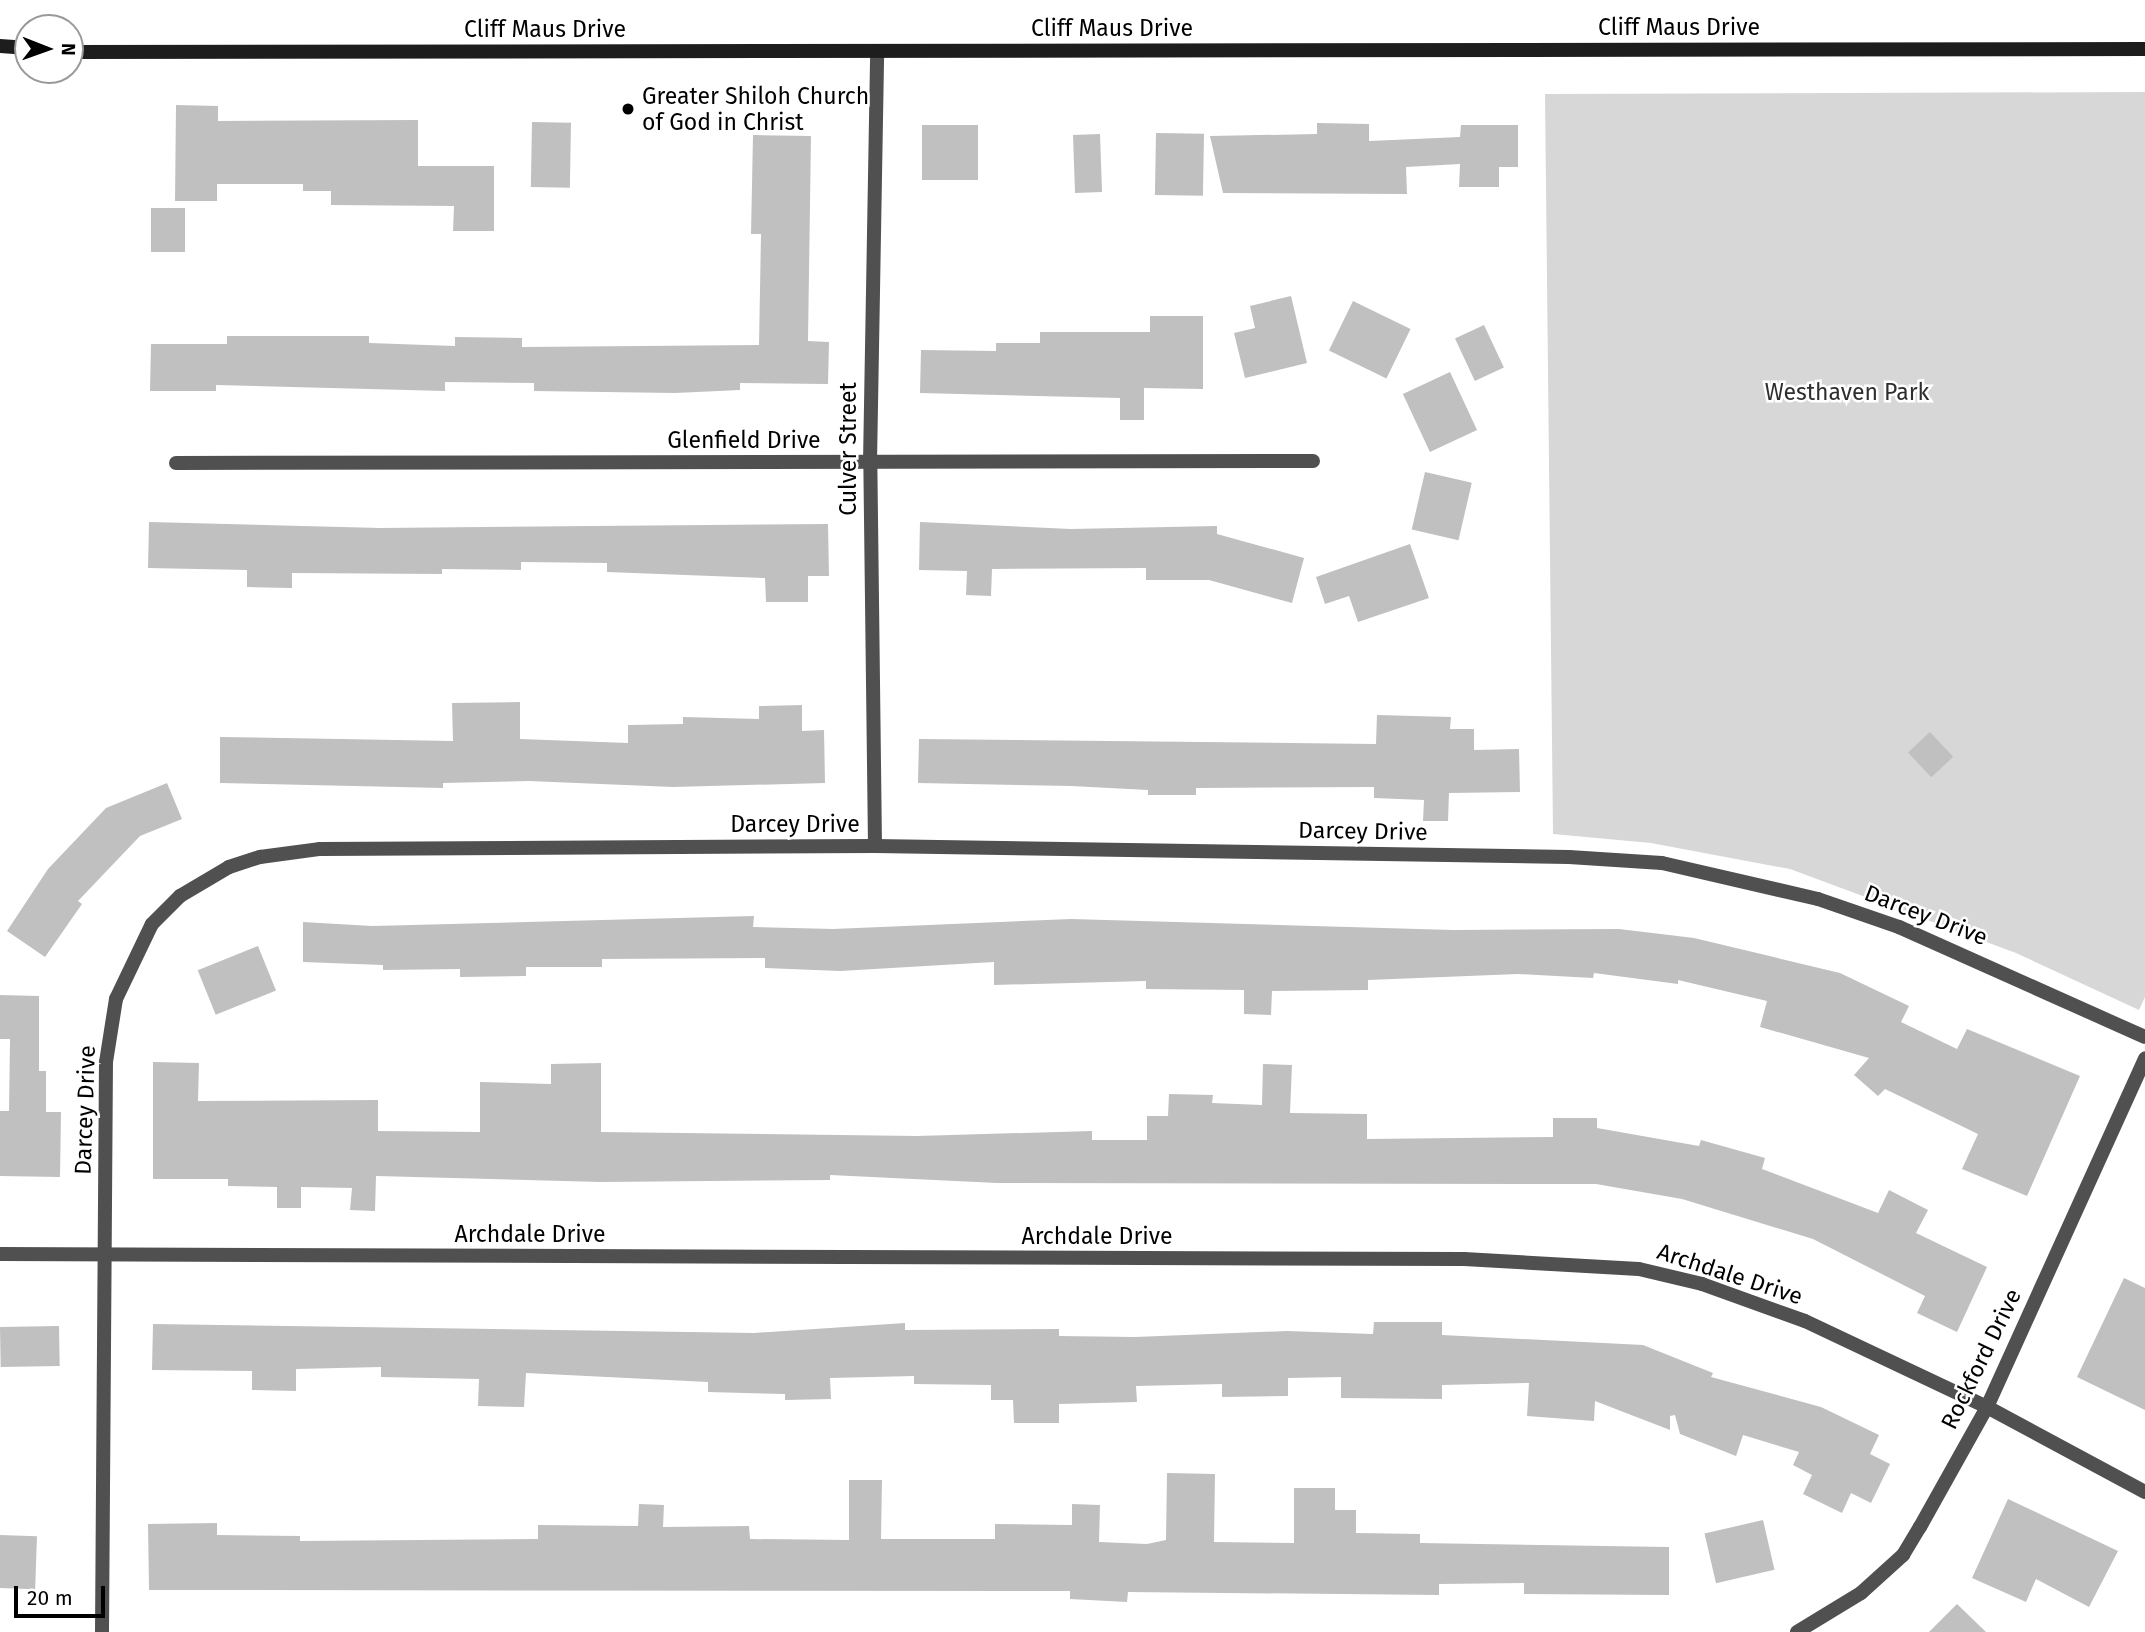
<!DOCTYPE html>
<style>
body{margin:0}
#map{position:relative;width:2145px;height:1632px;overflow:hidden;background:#fff;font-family:"Fira Sans",sans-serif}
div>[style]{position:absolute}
.green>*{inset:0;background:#d7d7d7}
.building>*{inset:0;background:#c0c0c0;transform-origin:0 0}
.street>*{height:14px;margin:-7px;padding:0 7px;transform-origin:7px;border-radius:7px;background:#505050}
.secondary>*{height:14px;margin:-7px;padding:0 7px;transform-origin:7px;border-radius:7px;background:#1d1d1d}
.dots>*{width:19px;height:19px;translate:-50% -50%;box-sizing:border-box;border:4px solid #fff;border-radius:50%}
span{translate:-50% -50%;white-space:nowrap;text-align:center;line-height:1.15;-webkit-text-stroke:5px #fff;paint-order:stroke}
.street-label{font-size:23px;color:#000}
.poi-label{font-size:23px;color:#000}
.left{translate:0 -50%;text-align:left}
.park-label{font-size:23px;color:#2e2e2e}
.north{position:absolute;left:14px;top:14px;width:70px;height:70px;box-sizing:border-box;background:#fff;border:2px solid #999;border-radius:50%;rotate:91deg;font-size:19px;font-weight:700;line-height:28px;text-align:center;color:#000}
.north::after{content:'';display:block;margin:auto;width:24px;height:32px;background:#000;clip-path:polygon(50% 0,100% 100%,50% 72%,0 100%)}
.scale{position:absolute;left:14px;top:1586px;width:91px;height:32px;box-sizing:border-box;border:4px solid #000;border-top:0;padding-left:9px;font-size:21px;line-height:24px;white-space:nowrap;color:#000;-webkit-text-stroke:5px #fff;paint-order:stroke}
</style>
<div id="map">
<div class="green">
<i style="clip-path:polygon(2145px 92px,2145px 997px,2139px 1010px,2016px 953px,1790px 869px,1651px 843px,1553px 834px,1545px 94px)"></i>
</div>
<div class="building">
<i style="clip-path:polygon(176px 105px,218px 106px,218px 121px,418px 120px,418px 166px,494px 166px,494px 231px,453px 231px,454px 206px,331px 205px,331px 191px,303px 191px,303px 184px,217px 184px,217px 201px,175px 201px)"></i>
<i style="left:532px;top:122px;width:39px;height:65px;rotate:1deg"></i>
<i style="clip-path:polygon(1317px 123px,1369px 124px,1369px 141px,1460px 137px,1461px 125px,1518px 125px,1518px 167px,1499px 167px,1499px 187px,1459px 187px,1460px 164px,1406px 167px,1407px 194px,1223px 193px,1210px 136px,1317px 134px)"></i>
<i style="left:922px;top:125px;width:56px;height:55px"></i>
<i style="left:1156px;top:133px;width:48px;height:62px;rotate:1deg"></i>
<i style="left:1100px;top:134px;width:58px;height:27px;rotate:88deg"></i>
<i style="clip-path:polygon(753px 135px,811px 136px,808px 341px,829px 342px,828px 384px,740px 383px,740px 390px,675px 393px,534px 391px,534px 383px,445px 382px,445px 391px,216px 385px,216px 391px,150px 391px,151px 344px,227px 344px,227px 336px,369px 336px,369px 343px,455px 346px,455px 337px,522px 338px,522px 347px,759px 345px,761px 234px,751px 234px)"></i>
<i style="left:151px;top:208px;width:34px;height:44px"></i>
<i style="clip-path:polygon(1291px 296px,1307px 363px,1245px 378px,1234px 333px,1255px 328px,1250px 306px)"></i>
<i style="left:1353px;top:301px;width:64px;height:55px;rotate:26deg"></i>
<i style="clip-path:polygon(1150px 316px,1203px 316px,1203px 389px,1144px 388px,1144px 420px,1120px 420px,1120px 398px,920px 393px,921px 350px,996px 351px,996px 343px,1040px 343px,1040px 332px,1150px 332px)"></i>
<i style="left:1484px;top:325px;width:47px;height:32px;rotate:65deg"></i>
<i style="left:1450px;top:372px;width:64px;height:52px;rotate:65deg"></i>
<i style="left:1425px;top:472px;width:48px;height:59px;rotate:13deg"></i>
<i style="clip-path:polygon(149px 522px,380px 528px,828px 524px,829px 576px,808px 576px,808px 602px,766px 602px,765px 578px,607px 572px,607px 563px,521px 562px,521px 570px,442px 569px,442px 574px,292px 573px,292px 588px,247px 587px,247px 570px,148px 568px)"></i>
<i style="clip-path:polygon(920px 522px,1071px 529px,1217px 526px,1217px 534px,1304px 558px,1292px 603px,1209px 580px,1146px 580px,1146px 568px,992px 569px,991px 596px,966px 595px,967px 571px,919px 570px)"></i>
<i style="clip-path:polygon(1410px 544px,1429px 598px,1358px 622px,1349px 596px,1325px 604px,1316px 577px)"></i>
<i style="clip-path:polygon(520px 702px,520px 739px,628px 743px,628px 725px,683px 724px,683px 717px,759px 719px,759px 706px,802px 705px,802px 731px,824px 730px,825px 783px,673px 787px,529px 781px,443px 783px,443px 788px,220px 783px,220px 737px,453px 741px,452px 703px)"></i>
<i style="clip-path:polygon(1377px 715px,1451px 717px,1450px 729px,1474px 729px,1474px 750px,1519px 749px,1520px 792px,1449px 793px,1448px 821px,1423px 821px,1424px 800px,1374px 798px,1374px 787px,1196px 788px,1196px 795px,1148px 795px,1148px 790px,1071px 786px,918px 783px,919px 739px,1376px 744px)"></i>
<i style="left:1930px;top:732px;width:34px;height:30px;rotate:47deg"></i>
<i style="clip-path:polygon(167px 783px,182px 819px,140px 836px,78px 901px,82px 904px,45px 957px,7px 931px,48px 869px,106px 808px)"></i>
<i style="clip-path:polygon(754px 916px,753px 927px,833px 929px,1071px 919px,1453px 930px,1619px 929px,1694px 938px,1840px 973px,1909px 1006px,1901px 1022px,1957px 1049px,1967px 1029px,2080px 1076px,2027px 1196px,1962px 1169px,1978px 1134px,1885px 1089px,1878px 1096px,1854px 1075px,1869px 1058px,1760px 1027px,1767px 1001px,1678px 980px,1678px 984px,1594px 973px,1593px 978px,1518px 974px,1368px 980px,1368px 990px,1272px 991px,1271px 1015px,1244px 1014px,1244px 990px,1146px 989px,1146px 981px,994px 985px,994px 962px,840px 971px,765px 968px,765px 958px,602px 959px,602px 967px,526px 967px,526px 976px,460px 977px,460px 969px,383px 970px,383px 965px,303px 962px,303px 922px,372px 926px)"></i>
<i style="left:258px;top:946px;width:48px;height:65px;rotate:68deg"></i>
<i style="clip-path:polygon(0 995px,39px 996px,39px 1071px,46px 1071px,46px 1112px,61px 1112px,60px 1177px,0 1176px,0 1111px,9px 1111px,10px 1039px,0 1039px)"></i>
<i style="clip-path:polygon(153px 1062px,199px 1063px,198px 1101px,378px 1100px,378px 1131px,480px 1132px,480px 1082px,551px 1084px,551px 1064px,601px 1063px,601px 1132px,917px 1136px,1092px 1131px,1092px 1140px,1147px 1140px,1147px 1116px,1168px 1116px,1169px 1094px,1213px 1095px,1212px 1103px,1262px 1105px,1263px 1064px,1292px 1065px,1290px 1113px,1367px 1114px,1367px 1139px,1553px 1137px,1553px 1118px,1597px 1118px,1597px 1128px,1699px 1146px,1701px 1140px,1765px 1158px,1762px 1169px,1878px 1213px,1889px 1190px,1928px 1210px,1916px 1233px,1987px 1267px,1957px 1332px,1917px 1313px,1925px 1296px,1813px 1239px,1682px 1199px,1596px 1184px,997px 1183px,830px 1175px,830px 1180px,601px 1182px,376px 1176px,375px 1211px,350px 1210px,352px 1188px,301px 1187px,301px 1208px,277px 1208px,277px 1187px,228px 1186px,228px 1179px,153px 1179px)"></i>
<i style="clip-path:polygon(2124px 1278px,2145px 1288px,2145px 1410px,2077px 1377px)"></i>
<i style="clip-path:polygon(1374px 1322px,1442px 1322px,1442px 1335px,1643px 1345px,1713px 1373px,1711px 1377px,1821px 1407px,1879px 1435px,1870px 1454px,1890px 1464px,1871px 1503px,1851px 1493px,1842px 1513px,1803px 1494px,1812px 1475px,1793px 1465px,1799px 1452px,1743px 1435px,1736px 1456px,1680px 1434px,1675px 1415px,1670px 1416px,1670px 1430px,1595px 1401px,1594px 1421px,1527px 1416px,1529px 1383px,1442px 1385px,1442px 1399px,1341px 1398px,1341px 1377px,1288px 1378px,1288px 1396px,1222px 1397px,1222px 1384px,1136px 1386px,1137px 1402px,1059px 1404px,1059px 1423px,1014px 1423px,1013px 1400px,991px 1400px,991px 1385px,914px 1384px,914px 1376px,830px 1378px,831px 1399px,785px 1400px,785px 1394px,708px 1392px,708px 1382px,526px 1373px,524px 1407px,478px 1406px,479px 1379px,381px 1377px,381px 1367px,296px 1369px,296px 1391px,252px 1390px,252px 1371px,152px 1370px,153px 1324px,754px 1333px,905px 1323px,905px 1330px,1059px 1329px,1059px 1336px,1135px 1337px,1287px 1331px,1373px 1334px)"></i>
<i style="left:59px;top:1326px;width:40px;height:59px;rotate:89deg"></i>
<i style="clip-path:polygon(1167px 1473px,1215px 1474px,1214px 1542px,1294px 1543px,1294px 1488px,1335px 1488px,1335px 1510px,1356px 1510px,1356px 1533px,1420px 1534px,1420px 1543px,1669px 1547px,1669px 1595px,1524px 1594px,1524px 1583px,1439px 1584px,1439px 1595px,1128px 1592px,1127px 1602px,1070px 1599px,1070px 1591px,149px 1590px,148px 1524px,217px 1523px,217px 1535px,300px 1536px,300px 1541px,538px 1539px,538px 1525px,638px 1526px,639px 1504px,664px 1505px,663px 1527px,749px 1526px,750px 1539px,849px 1540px,849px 1480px,882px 1480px,881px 1539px,995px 1539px,995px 1524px,1072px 1525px,1072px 1504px,1100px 1505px,1099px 1542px,1147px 1544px,1166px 1540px)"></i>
<i style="clip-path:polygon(2008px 1499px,2118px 1551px,2089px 1607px,2036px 1579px,2026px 1602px,1972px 1578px)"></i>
<i style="left:1763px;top:1520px;width:51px;height:60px;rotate:77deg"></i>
<i style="left:0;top:1535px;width:37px;height:53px;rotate:2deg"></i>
<i style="clip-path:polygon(1957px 1604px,1986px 1632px,1929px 1632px)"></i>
</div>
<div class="street">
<i style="left:176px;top:463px;width:1137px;rotate:-0.1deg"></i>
<i style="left:875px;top:846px;width:383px;rotate:-90.7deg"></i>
<i style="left:870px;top:463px;width:412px;rotate:-89deg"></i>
<i style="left:0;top:1254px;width:1464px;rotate:0.2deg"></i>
<i style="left:1464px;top:1259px;width:175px;rotate:3.3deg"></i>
<i style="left:1639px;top:1269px;width:65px;rotate:13.4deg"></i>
<i style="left:1702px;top:1284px;width:109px;rotate:19.8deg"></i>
<i style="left:1805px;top:1321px;width:201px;rotate:25.3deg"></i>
<i style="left:1987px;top:1407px;width:179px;rotate:28.3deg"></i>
<i style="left:102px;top:1632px;width:570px;rotate:-89.6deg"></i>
<i style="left:106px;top:1062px;width:64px;rotate:-81deg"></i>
<i style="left:116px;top:999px;width:83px;rotate:-64.4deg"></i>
<i style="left:152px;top:924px;width:40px;rotate:-45deg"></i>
<i style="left:180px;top:896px;width:57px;rotate:-30.6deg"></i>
<i style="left:229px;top:867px;width:33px;rotate:-18deg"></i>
<i style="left:260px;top:857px;width:61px;rotate:-7.6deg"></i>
<i style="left:320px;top:849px;width:555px;rotate:-0.31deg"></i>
<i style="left:875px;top:846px;width:694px;rotate:0.91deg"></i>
<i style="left:1569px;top:857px;width:93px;rotate:3.7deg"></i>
<i style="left:1662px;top:863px;width:160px;rotate:13deg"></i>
<i style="left:1818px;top:899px;width:86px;rotate:19.1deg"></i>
<i style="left:1899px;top:927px;width:269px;rotate:24.1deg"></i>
<i style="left:1797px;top:1632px;width:75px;rotate:-31.4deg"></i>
<i style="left:1861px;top:1593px;width:57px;rotate:-42.1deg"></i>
<i style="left:1903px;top:1555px;width:33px;rotate:-59deg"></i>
<i style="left:1920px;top:1527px;width:137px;rotate:-60.8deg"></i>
<i style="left:1987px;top:1407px;width:383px;rotate:-65.6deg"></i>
</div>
<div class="secondary">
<i style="left:0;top:46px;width:28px;rotate:4deg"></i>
<i style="left:70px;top:52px;width:2075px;rotate:-0.08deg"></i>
</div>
<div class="dots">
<i style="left:628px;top:109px;background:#000"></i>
</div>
<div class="street-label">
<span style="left:1679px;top:27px">Cliff Maus Drive</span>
<span style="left:1112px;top:28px">Cliff Maus Drive</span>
<span style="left:545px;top:29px">Cliff Maus Drive</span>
<span style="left:744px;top:440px">Glenfield Drive</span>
<span style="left:848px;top:449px;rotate:-90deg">Culver Street</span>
<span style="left:795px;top:824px">Darcey Drive</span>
<span style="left:1363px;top:831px;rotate:1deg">Darcey Drive</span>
<span style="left:1926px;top:915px;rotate:21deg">Darcey Drive</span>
<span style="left:85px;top:1110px;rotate:-88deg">Darcey Drive</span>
<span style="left:530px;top:1234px">Archdale Drive</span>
<span style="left:1097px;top:1236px">Archdale Drive</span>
<span style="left:1730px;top:1274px;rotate:18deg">Archdale Drive</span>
<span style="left:1981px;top:1359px;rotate:-64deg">Rockford Drive</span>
</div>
<div class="poi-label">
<span class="left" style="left:642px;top:109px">Greater Shiloh Church<br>of God in Christ</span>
</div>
<div class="park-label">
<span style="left:1847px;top:392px">Westhaven Park</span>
</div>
<div class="north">N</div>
<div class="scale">20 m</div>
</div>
